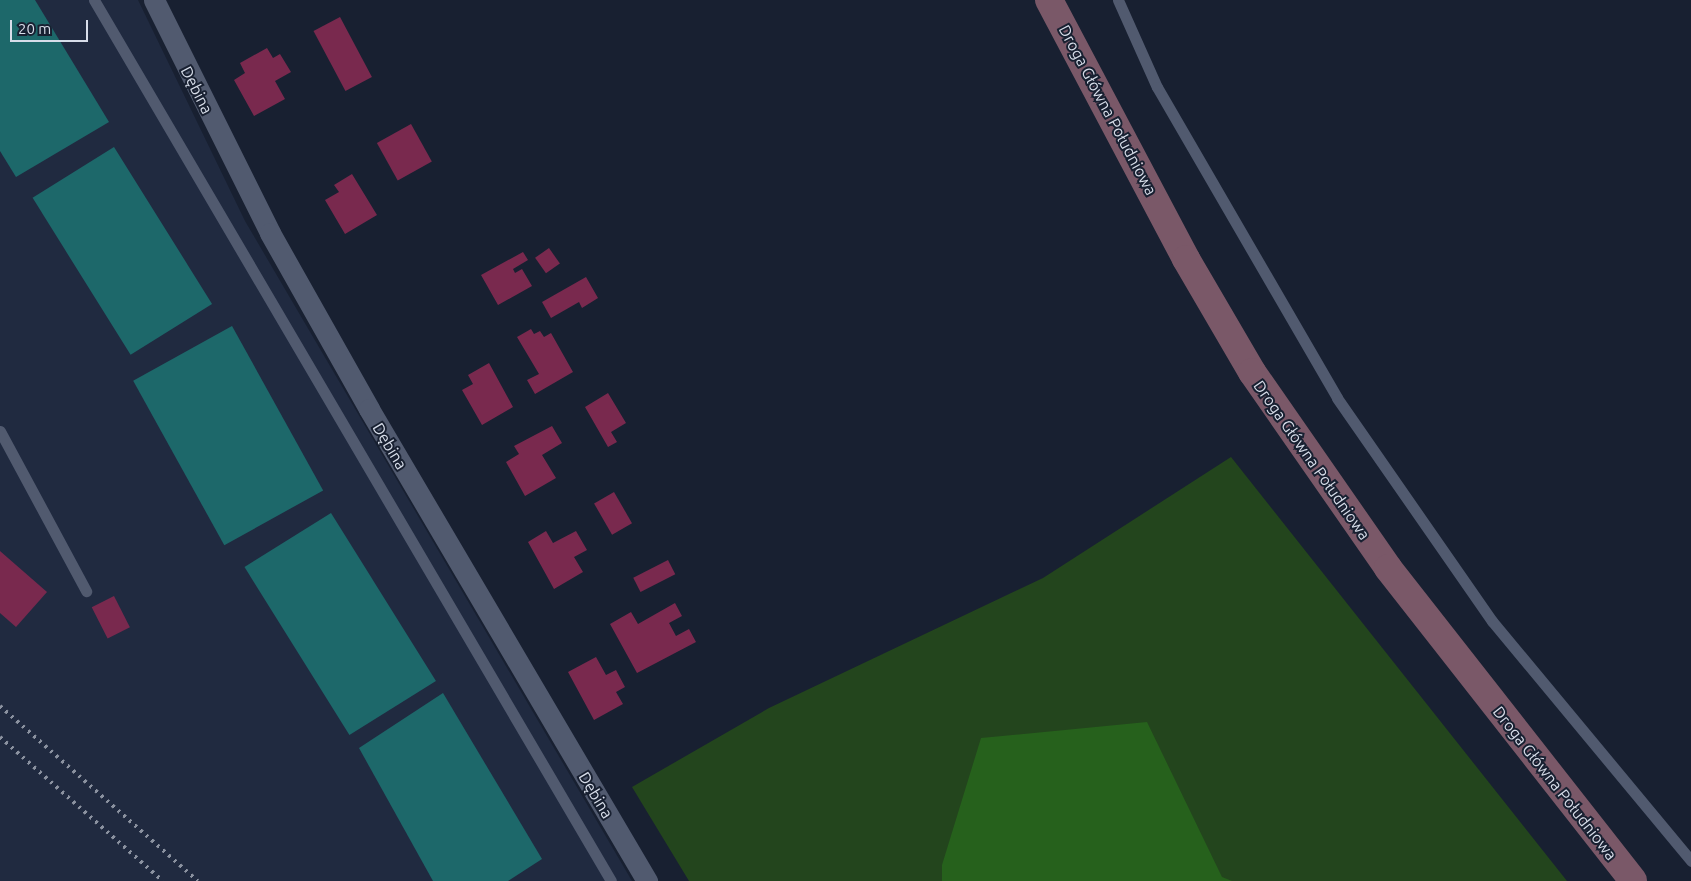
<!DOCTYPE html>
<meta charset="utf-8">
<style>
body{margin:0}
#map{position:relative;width:1691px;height:881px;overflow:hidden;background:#182031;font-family:Ubuntu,sans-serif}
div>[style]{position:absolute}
.built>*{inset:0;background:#202a40}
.green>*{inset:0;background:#23451d}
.forest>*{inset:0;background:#26611c}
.water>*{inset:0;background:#1d686a;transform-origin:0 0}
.building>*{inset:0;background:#79294e;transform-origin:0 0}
.lane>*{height:11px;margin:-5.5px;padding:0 5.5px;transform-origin:5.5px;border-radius:5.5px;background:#515a6f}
.street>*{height:21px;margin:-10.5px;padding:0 10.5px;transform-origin:10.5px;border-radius:10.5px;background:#515a6f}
.secondary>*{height:28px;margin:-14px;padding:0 14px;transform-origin:14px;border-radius:14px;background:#7a5868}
.rail>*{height:4px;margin-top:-2px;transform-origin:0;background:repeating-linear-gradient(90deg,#8b92a0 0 2.5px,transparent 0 7.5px)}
span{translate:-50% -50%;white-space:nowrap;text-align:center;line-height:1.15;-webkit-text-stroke:4px #182031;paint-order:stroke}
.street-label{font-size:16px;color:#d7dde9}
.scale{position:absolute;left:10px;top:20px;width:78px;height:22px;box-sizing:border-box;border:2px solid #d7dde9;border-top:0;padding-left:6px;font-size:15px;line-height:18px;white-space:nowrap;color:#d7dde9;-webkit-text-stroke:4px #182031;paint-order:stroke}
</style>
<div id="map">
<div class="built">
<i style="clip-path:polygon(0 0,138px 0,245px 221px,632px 881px,0 881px)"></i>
</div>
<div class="green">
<i style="clip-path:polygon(1231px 457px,1567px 881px,689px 881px,632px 787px,769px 708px,1043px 578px)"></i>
</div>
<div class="forest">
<i style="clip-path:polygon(1147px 722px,1222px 877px,1232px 881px,942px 881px,942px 865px,981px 738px)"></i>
</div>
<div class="water">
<i style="clip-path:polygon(0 0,35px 0,109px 122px,16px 177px,0 151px)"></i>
<i style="left:114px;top:147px;width:185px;height:96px;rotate:58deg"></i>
<i style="left:232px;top:326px;width:188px;height:113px;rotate:61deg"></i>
<i style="left:331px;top:513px;width:198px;height:102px;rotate:58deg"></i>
<i style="clip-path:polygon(443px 693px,542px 859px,508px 881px,433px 881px,359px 748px)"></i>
</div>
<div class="building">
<i style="left:340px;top:17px;width:68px;height:30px;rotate:62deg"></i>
<i style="clip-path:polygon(267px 48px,273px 58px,280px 54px,291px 72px,275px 81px,285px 99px,254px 116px,234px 80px,245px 73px,240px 63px)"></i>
<i style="left:411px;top:124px;width:43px;height:39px;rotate:61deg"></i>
<i style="clip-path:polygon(352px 174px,377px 215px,345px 234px,325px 200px,339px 192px,334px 185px)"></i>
<i style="left:549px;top:248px;width:19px;height:17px;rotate:55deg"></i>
<i style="clip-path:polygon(523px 252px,528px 260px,513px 269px,515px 273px,522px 269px,532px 286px,498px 305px,481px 275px)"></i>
<i style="clip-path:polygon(586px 277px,598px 298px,582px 308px,579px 302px,551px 318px,542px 302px)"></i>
<i style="clip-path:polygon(531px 329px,534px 334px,540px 331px,544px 337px,551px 333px,573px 372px,535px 394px,527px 380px,539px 374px,517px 337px)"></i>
<i style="clip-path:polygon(489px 363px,513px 407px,482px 425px,462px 390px,473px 384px,468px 375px)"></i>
<i style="clip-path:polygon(608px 393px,626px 423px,611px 432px,617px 442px,608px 447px,585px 407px)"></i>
<i style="clip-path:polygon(552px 426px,562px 443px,542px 455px,556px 478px,525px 496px,506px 462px,519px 454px,514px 446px)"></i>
<i style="left:614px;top:492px;width:36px;height:23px;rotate:60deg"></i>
<i style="clip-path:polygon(546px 531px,553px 543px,576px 531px,587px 550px,574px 557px,583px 572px,554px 589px,528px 542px)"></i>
<i style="clip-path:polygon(0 551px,47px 592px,16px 627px,0 613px)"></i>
<i style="left:668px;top:560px;width:16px;height:39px;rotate:63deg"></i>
<i style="left:114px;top:596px;width:35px;height:25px;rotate:63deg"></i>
<i style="clip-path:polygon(675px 603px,682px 616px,669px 623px,676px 636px,689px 629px,696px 642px,637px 673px,610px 624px,631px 612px,638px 624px)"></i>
<i style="clip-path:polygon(596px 657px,606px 675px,616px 670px,625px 687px,616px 692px,623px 704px,594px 720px,568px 672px)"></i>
</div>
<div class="lane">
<i style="left:94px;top:0;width:1021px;rotate:59.59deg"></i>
<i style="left:1118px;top:0;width:95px;rotate:65.9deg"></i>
<i style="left:1157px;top:87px;width:359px;rotate:59.9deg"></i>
<i style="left:1337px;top:398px;width:272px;rotate:55.2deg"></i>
<i style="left:1492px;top:621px;width:312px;rotate:50.3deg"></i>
<i style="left:0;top:431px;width:182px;rotate:61.7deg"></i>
</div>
<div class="street">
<i style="left:154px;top:0;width:260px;rotate:63.5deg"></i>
<i style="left:270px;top:233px;width:202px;rotate:60.6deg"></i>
<i style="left:369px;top:409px;width:548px;rotate:59.5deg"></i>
</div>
<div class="secondary">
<i style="left:1049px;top:0;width:293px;rotate:62.1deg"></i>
<i style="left:1186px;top:259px;width:131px;rotate:59.7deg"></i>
<i style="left:1252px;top:372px;width:239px;rotate:55.2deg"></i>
<i style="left:1388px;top:568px;width:397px;rotate:51.9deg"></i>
</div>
<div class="rail">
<i style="left:0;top:706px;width:264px;rotate:41.5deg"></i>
<i style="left:0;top:737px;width:217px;rotate:41.5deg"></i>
</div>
<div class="street-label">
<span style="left:197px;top:90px;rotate:63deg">Dębina</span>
<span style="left:1108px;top:110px;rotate:62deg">Droga Główna Południowa</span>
<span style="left:390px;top:446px;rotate:59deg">Dębina</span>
<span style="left:1312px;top:460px;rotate:55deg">Droga Główna Południowa</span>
<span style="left:1555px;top:783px;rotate:52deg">Droga Główna Południowa</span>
<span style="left:596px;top:795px;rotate:59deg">Dębina</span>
</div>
<div class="scale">20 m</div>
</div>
